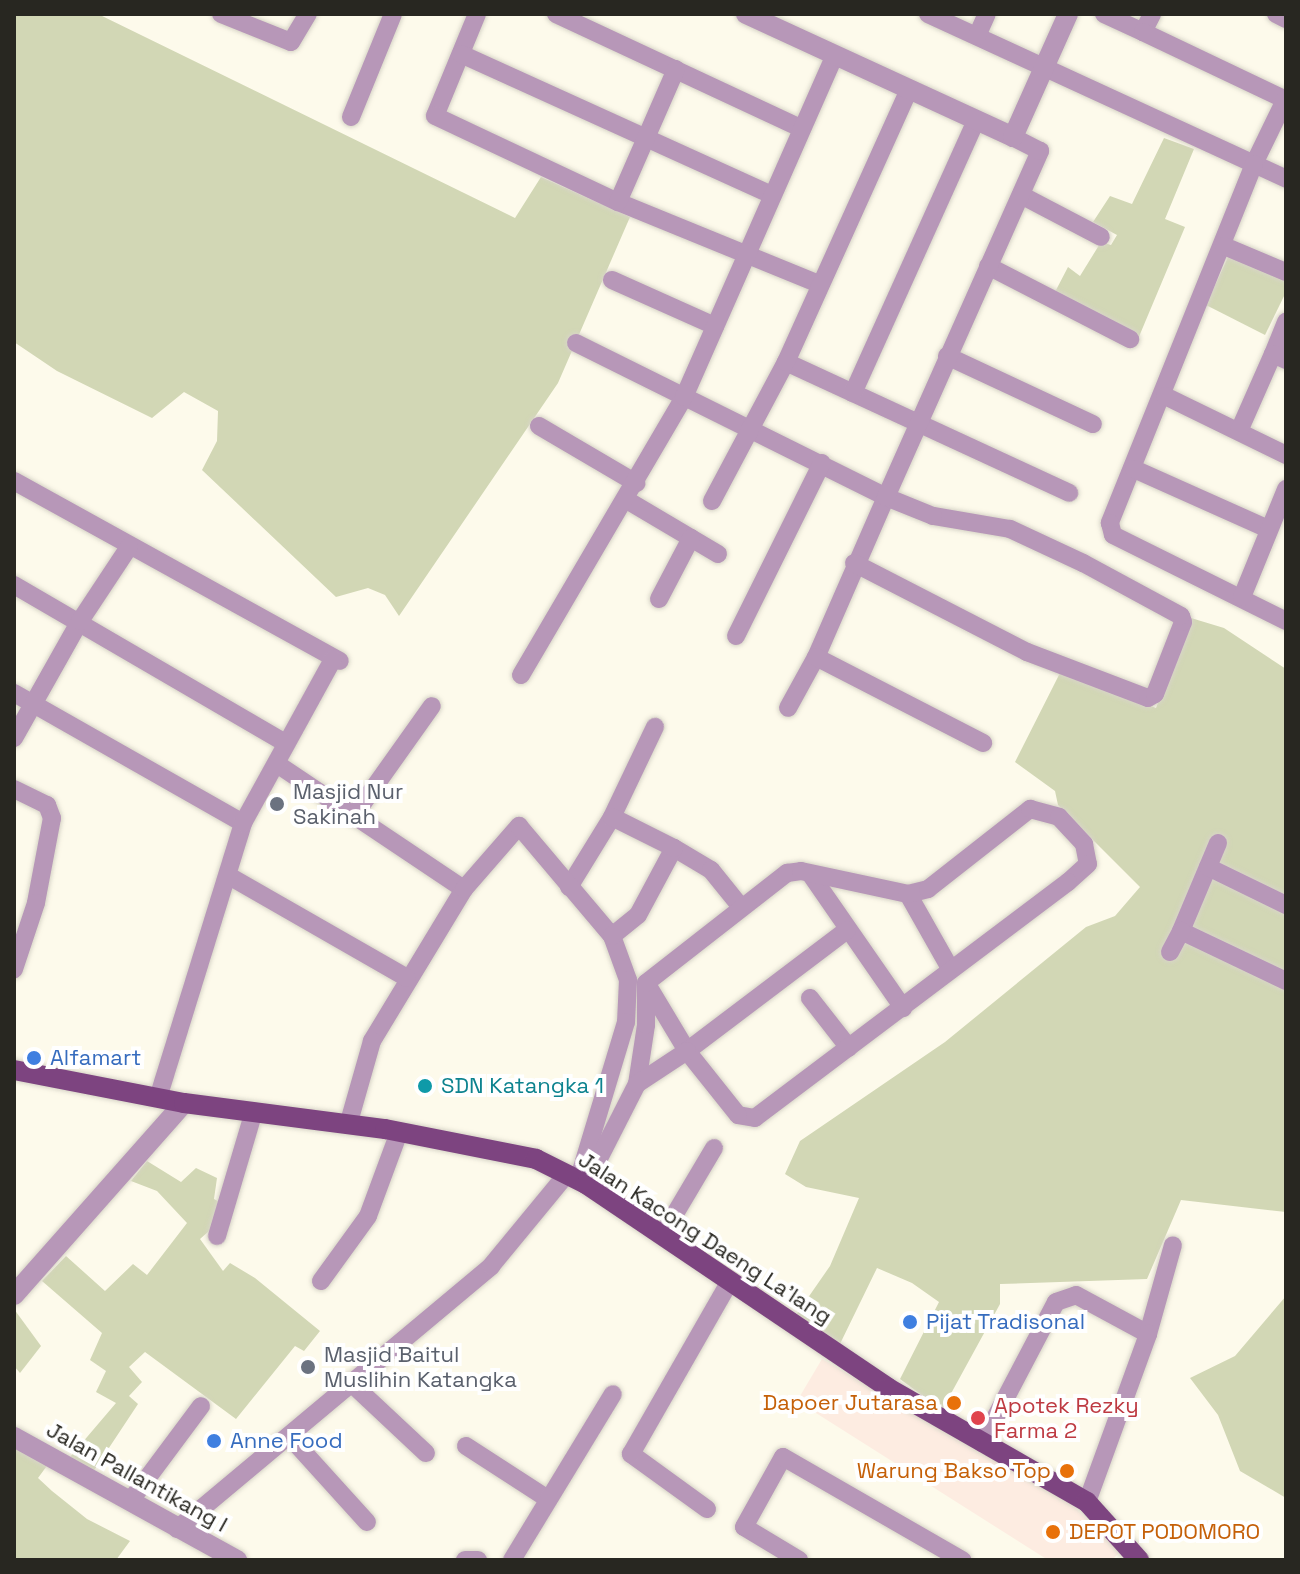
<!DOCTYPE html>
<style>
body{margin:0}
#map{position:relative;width:1300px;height:1574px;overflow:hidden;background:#fdfaeb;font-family:"Space Grotesk",sans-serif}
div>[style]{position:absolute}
.commercial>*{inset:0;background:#fdece1}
.green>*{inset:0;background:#d2d7b5}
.roads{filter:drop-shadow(0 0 2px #d7d4c7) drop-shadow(0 0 2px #d7d4c7)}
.minor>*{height:18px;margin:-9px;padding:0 9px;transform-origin:9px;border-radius:9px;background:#b797b8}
.tertiary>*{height:20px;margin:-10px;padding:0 10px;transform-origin:10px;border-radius:10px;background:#b797b8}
.primary>*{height:20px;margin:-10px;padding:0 10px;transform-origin:10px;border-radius:10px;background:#7d4480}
.dots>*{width:22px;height:22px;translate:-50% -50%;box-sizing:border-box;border:4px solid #fff;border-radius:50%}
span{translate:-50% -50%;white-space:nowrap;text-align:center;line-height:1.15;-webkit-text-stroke:8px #fff;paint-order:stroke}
.worship-label{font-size:22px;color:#5b616d}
.left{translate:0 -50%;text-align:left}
.shop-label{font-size:22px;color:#366cbe}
.culture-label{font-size:22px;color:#0d838f}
.street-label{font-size:22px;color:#282721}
.food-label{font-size:22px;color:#c56008}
.right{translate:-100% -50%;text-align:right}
.health-label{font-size:22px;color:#be3a42}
.frame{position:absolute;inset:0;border:16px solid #282721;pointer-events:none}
</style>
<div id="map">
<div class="commercial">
<i style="clip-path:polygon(822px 1359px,1072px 1505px,1120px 1552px,1112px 1560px,1048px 1560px,797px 1401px)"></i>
</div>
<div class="green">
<i style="clip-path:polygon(14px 14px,98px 14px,515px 218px,541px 177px,630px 217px,558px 383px,399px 616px,385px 595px,368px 588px,336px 597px,202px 470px,217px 441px,218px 411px,184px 392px,152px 418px,57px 371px,14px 342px)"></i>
<i style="clip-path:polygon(1164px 138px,1194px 149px,1165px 219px,1185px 227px,1138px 339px,1055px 292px,1068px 267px,1080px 276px,1101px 242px,1111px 245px,1117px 235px,1093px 222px,1110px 196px,1132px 204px)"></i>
<i style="clip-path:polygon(1229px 255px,1286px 279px,1286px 292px,1265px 335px,1206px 305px)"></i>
<i style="clip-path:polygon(1191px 618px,1224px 628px,1286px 669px,1286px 1212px,1181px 1200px,1147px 1279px,1000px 1284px,1000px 1304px,942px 1410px,900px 1379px,939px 1302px,912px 1283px,877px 1268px,838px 1348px,796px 1315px,830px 1266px,859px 1198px,806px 1187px,785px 1174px,800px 1141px,945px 1042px,1086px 927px,1115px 916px,1140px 887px,1058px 805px,1055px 791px,1015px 762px,1061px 671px,1156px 708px)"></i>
<i style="clip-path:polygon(147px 1161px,181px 1182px,196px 1168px,217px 1178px,214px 1199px,223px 1204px,217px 1224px,200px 1239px,223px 1271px,230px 1263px,255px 1278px,320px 1331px,304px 1351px,295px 1346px,236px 1419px,145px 1352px,129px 1367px,142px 1382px,129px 1396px,138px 1404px,93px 1472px,70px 1457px,116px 1403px,96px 1392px,106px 1371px,90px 1360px,102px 1333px,42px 1281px,66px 1256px,105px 1291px,133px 1264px,147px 1275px,187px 1223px,157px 1191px,131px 1181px)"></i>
<i style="clip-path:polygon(1286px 1296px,1286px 1498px,1240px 1471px,1218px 1415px,1190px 1378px,1235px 1356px)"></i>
<i style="clip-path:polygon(14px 1309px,41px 1346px,20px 1373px,14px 1366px)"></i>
<i style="clip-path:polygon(14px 1446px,49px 1463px,38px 1478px,52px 1491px,87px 1519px,130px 1541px,116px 1560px,14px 1560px)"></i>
</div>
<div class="roads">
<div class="minor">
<i style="left:221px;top:14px;width:75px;rotate:21.8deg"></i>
<i style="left:291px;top:42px;width:33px;rotate:-59deg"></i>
<i style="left:477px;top:14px;width:110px;rotate:112.4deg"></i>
<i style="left:435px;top:116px;width:202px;rotate:25.2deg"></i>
<i style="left:618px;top:202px;width:217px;rotate:22.2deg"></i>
<i style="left:556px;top:14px;width:270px;rotate:25deg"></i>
<i style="left:928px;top:14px;width:394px;rotate:24.7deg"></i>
<i style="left:1104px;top:14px;width:43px;rotate:24.8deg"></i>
<i style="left:1143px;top:32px;width:20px;rotate:-63deg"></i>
<i style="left:1276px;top:14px;width:11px;rotate:27deg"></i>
<i style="left:1143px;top:32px;width:158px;rotate:25.4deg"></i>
<i style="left:977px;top:36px;width:24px;rotate:-66deg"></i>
<i style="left:461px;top:54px;width:341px;rotate:24.4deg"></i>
<i style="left:1286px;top:98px;width:73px;rotate:115.9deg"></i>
<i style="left:1254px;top:164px;width:387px;rotate:111.9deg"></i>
<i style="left:1110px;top:523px;width:12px;rotate:76deg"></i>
<i style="left:1113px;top:535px;width:193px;rotate:26.4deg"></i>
<i style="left:351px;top:117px;width:111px;rotate:-67.8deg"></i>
<i style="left:1021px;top:195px;width:90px;rotate:27.7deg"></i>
<i style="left:618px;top:202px;width:145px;rotate:-66.4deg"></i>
<i style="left:1224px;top:246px;width:67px;rotate:22.8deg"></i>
<i style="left:988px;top:266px;width:160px;rotate:27.2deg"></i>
<i style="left:612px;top:280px;width:113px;rotate:24.1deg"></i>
<i style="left:576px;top:343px;width:346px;rotate:26.4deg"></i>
<i style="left:886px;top:497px;width:175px;rotate:113.6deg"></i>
<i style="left:816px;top:657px;width:58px;rotate:118.8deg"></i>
<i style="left:1273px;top:354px;width:35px;rotate:-68deg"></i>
<i style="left:947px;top:356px;width:161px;rotate:25deg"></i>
<i style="left:786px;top:362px;width:312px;rotate:24.8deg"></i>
<i style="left:853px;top:393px;width:299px;rotate:-65.7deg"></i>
<i style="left:1165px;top:396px;width:135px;rotate:26deg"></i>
<i style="left:539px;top:426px;width:113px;rotate:30.4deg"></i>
<i style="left:1239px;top:431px;width:84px;rotate:-66.2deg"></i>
<i style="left:1273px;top:354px;width:14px;rotate:25deg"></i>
<i style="left:1134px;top:469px;width:147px;rotate:24.1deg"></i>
<i style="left:14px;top:481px;width:372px;rotate:28.9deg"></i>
<i style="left:625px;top:499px;width:108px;rotate:30.6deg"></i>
<i style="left:712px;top:501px;width:157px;rotate:-62deg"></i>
<i style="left:786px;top:362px;width:299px;rotate:-65.7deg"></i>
<i style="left:854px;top:563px;width:195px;rotate:27.2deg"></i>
<i style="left:1027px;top:652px;width:129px;rotate:20.8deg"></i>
<i style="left:1148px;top:698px;width:8px;rotate:-30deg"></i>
<i style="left:1155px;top:694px;width:77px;rotate:-68.7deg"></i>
<i style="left:1183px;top:622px;width:6px;rotate:-108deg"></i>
<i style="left:1181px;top:616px;width:111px;rotate:-151.6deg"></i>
<i style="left:1083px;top:563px;width:81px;rotate:-155deg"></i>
<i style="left:1010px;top:529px;width:78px;rotate:-170.4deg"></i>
<i style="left:933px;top:516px;width:51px;rotate:-158deg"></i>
<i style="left:886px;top:497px;width:379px;rotate:-66deg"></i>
<i style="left:1040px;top:151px;width:30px;rotate:-153deg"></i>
<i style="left:14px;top:585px;width:314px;rotate:30.2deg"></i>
<i style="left:1242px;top:597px;width:117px;rotate:-67.8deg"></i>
<i style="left:659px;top:599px;width:69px;rotate:-62.3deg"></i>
<i style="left:736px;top:636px;width:193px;rotate:-63.6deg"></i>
<i style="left:816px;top:657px;width:188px;rotate:27.2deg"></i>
<i style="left:521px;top:675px;width:322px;rotate:-59.6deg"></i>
<i style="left:684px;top:397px;width:374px;rotate:-66.2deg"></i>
<i style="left:14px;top:693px;width:263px;rotate:29.6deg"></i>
<i style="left:14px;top:738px;width:134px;rotate:-60.6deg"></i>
<i style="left:80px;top:621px;width:89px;rotate:-56.5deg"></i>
<i style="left:277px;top:764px;width:225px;rotate:33.8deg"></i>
<i style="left:464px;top:889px;width:178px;rotate:121.2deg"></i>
<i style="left:372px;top:1041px;width:87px;rotate:105.9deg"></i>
<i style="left:14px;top:789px;width:37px;rotate:26deg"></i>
<i style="left:47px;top:805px;width:14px;rotate:69deg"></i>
<i style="left:52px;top:818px;width:86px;rotate:100.7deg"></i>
<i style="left:36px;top:903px;width:70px;rotate:108.4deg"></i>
<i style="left:353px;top:817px;width:136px;rotate:-54.6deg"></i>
<i style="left:1218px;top:843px;width:95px;rotate:112.8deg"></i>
<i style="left:1181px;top:931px;width:116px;rotate:25.5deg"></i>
<i style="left:674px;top:848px;width:43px;rotate:30.7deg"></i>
<i style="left:711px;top:870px;width:48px;rotate:51deg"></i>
<i style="left:1208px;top:867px;width:87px;rotate:26deg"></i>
<i style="left:811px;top:875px;width:162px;rotate:55.3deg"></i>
<i style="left:229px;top:876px;width:205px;rotate:29.8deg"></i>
<i style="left:569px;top:887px;width:82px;rotate:-58.4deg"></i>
<i style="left:612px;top:817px;width:100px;rotate:-64.5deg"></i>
<i style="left:464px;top:889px;width:84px;rotate:-48.9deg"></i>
<i style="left:519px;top:826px;width:144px;rotate:49.8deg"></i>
<i style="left:612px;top:936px;width:47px;rotate:70deg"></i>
<i style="left:628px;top:980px;width:42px;rotate:92.7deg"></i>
<i style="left:626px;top:1022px;width:156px;rotate:106.8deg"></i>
<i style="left:908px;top:894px;width:87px;rotate:60.5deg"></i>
<i style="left:612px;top:936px;width:33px;rotate:-39deg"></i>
<i style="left:638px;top:915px;width:76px;rotate:-61.8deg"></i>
<i style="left:674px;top:848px;width:69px;rotate:-153.4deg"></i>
<i style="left:1170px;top:952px;width:24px;rotate:-62deg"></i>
<i style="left:648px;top:986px;width:76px;rotate:59deg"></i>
<i style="left:687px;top:1051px;width:201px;rotate:-37.1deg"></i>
<i style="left:810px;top:998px;width:63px;rotate:52deg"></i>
<i style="left:158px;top:1098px;width:288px;rotate:-72.8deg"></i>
<i style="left:243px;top:823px;width:187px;rotate:-61.2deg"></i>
<i style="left:586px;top:1184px;width:112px;rotate:-63deg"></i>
<i style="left:637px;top:1084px;width:60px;rotate:-81.3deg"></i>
<i style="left:646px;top:1025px;width:42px;rotate:-90deg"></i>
<i style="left:646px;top:983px;width:179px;rotate:-38deg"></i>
<i style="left:787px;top:873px;width:14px;rotate:-8deg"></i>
<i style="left:801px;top:871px;width:109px;rotate:12.1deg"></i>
<i style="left:908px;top:894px;width:21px;rotate:-14deg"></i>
<i style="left:928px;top:889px;width:130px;rotate:-38.1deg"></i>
<i style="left:1030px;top:809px;width:30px;rotate:15deg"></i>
<i style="left:1059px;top:817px;width:37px;rotate:47deg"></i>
<i style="left:1084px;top:844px;width:20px;rotate:79deg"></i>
<i style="left:1088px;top:864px;width:27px;rotate:138deg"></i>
<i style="left:1068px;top:882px;width:392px;rotate:143deg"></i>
<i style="left:755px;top:1118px;width:17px;rotate:-170deg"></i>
<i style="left:738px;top:1115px;width:82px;rotate:-128.6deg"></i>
<i style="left:687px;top:1051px;width:60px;rotate:146.6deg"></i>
<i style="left:663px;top:1234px;width:100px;rotate:-59.3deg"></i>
<i style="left:217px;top:1236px;width:130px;rotate:-73.5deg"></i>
<i style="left:321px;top:1281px;width:80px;rotate:-54.1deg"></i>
<i style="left:368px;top:1216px;width:90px;rotate:-69.7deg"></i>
<i style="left:350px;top:1382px;width:104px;rotate:43.1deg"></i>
<i style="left:289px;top:1436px;width:116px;rotate:47.8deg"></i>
<i style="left:982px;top:1443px;width:159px;rotate:-62.3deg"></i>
<i style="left:1056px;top:1302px;width:21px;rotate:-19deg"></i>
<i style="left:1076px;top:1295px;width:82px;rotate:28.4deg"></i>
<i style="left:1148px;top:1334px;width:92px;rotate:-74.3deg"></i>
<i style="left:466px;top:1446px;width:98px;rotate:32.9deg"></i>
<i style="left:131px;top:1500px;width:117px;rotate:-53.3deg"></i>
<i style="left:1087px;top:1502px;width:179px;rotate:-70deg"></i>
<i style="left:707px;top:1509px;width:94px;rotate:-144.1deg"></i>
<i style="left:631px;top:1454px;width:197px;rotate:-60.2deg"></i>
<i style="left:177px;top:1529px;width:410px;rotate:-39.9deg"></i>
<i style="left:491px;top:1266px;width:118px;rotate:-50.5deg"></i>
<i style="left:465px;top:1560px;width:13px"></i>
<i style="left:512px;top:1560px;width:194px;rotate:-58.7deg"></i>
<i style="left:799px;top:1560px;width:64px;rotate:-149deg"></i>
<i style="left:744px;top:1527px;width:80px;rotate:-60.9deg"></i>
<i style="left:783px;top:1457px;width:207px;rotate:29.9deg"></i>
</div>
<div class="tertiary">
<i style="left:746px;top:14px;width:294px;rotate:24.7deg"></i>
<i style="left:1013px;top:137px;width:135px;rotate:-65.9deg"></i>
<i style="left:14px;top:1295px;width:256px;rotate:-48.5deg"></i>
<i style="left:14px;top:1437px;width:255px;rotate:28.9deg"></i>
</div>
<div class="primary">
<i style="left:14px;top:1070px;width:173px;rotate:11deg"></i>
<i style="left:184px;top:1103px;width:203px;rotate:7.4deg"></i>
<i style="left:385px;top:1129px;width:154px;rotate:11.2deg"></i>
<i style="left:536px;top:1159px;width:56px;rotate:26.6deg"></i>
<i style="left:586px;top:1184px;width:364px;rotate:34deg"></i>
<i style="left:888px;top:1388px;width:229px;rotate:29.8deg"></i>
<i style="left:1087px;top:1502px;width:78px;rotate:48.1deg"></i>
</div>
</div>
<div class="dots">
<i style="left:277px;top:804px;background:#6b7280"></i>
<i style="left:34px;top:1058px;background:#3f7fe0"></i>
<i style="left:425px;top:1086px;background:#0f9aa8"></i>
<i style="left:910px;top:1322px;background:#3f7fe0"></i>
<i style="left:308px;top:1367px;background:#6b7280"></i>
<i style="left:954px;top:1403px;background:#e8710a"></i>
<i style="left:978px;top:1418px;background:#e0444e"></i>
<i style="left:214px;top:1441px;background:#3f7fe0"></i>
<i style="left:1067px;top:1471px;background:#e8710a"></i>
<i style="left:1053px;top:1532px;background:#e8710a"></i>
</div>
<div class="worship-label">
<span class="left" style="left:293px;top:804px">Masjid Nur<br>Sakinah</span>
<span class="left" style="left:324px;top:1367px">Masjid Baitul<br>Muslihin Katangka</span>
</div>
<div class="shop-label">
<span class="left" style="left:50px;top:1058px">Alfamart</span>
<span class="left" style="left:926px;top:1322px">Pijat Tradisonal</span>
<span class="left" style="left:230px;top:1441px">Anne Food</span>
</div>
<div class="culture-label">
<span class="left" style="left:441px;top:1086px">SDN Katangka 1</span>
</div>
<div class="street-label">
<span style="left:705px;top:1238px;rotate:33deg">Jalan Kacong Daeng La'lang</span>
<span style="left:137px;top:1477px;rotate:29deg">Jalan Pallantikang I</span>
</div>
<div class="food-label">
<span class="right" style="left:938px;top:1403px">Dapoer Jutarasa</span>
<span class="right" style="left:1051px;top:1471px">Warung Bakso Top</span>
<span class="left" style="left:1069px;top:1532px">DEPOT PODOMORO</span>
</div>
<div class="health-label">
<span class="left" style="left:994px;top:1418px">Apotek Rezky<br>Farma 2</span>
</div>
<div class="frame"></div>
</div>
